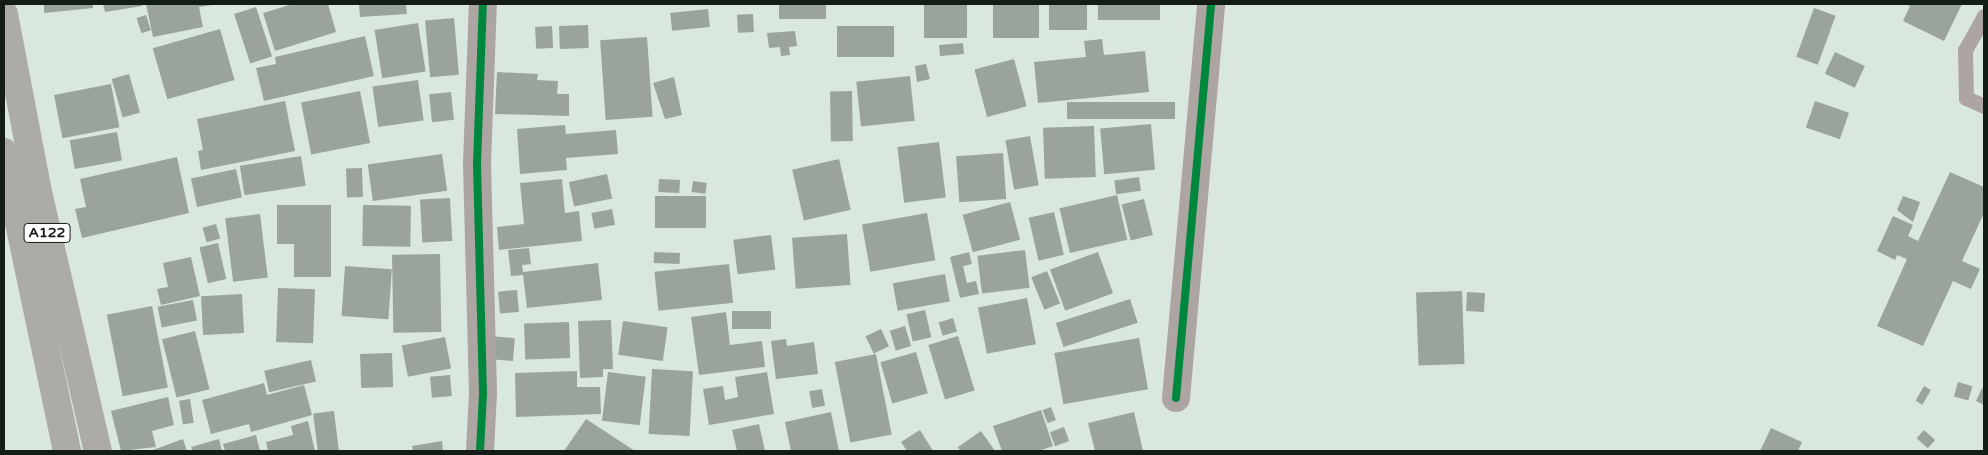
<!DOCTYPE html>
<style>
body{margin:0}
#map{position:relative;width:1988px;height:455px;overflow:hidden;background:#dae7de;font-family:"Varela Round",sans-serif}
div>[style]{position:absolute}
.building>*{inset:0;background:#9aa49d;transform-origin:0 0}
.lane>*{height:15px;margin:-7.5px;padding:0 7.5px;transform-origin:7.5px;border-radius:7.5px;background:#ada5a1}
.street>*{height:28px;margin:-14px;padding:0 14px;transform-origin:14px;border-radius:14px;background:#ada5a1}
.highway>*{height:28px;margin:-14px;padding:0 14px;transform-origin:14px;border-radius:14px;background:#adaba7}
.cycleway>*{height:8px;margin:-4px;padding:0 4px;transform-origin:4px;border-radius:4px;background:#00873e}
span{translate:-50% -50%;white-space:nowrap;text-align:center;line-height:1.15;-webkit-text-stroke:4px #fff;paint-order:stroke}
.shield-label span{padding:1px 4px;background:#fff;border:1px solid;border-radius:4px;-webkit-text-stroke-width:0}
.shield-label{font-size:14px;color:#141c16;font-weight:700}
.frame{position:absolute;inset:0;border:5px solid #141c16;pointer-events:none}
</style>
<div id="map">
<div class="building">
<i style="clip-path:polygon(44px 4px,93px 4px,93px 8px,44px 13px)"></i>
<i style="clip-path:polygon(103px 4px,142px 4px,142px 6px,105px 12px)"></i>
<i style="clip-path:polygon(146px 4px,212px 4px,212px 5px,199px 7px,203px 27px,153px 37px)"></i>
<i style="clip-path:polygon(293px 4px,328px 4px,336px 32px,275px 51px,263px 13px)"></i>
<i style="clip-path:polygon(359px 4px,406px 4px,407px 14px,360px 17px)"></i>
<i style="left:779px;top:4px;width:47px;height:15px"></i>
<i style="left:924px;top:4px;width:43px;height:34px"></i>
<i style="left:993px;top:4px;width:46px;height:34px"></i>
<i style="left:1049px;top:4px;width:38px;height:26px"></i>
<i style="left:1098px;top:4px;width:62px;height:16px"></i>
<i style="clip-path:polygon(1905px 4px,1962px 4px,1944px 41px,1903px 21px,1910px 6px)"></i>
<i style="left:256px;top:7px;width:52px;height:23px;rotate:72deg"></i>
<i style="left:1814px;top:8px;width:23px;height:52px;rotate:20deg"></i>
<i style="left:708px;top:9px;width:18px;height:38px;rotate:84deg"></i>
<i style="left:753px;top:14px;width:18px;height:16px;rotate:87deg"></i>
<i style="left:146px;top:15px;width:16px;height:10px;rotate:72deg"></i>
<i style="left:454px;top:18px;width:57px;height:29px;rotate:85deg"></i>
<i style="left:418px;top:23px;width:49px;height:44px;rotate:81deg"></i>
<i style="left:588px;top:25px;width:23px;height:29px;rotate:88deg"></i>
<i style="left:552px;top:26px;width:22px;height:17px;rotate:87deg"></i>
<i style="left:894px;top:26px;width:31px;height:57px;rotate:90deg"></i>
<i style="left:220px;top:29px;width:53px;height:70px;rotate:74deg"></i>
<i style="clip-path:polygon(795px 31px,797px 46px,789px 47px,790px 55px,781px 56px,780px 47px,769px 48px,767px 33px)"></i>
<i style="clip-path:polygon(365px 36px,374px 76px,264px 101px,256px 68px,276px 64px,275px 57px)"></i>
<i style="left:647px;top:37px;width:80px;height:47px;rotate:86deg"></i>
<i style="clip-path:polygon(1102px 39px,1104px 55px,1145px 51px,1149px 92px,1038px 103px,1034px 62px,1086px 57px,1084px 41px)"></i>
<i style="left:963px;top:43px;width:11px;height:24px;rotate:85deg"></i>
<i style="left:1835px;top:52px;width:33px;height:24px;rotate:25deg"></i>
<i style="left:1014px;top:59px;width:49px;height:41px;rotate:75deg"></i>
<i style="clip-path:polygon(926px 64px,930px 79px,917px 82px,915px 66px)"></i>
<i style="clip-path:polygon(497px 72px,538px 74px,537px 80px,558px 81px,557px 94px,569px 94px,569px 116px,495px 114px)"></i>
<i style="left:129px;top:74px;width:40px;height:18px;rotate:74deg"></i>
<i style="left:910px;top:76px;width:45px;height:54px;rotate:84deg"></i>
<i style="clip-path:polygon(674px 77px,682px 115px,665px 119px,653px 83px)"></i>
<i style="left:418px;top:80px;width:41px;height:46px;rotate:82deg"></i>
<i style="left:111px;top:84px;width:44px;height:58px;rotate:79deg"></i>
<i style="left:360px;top:91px;width:53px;height:60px;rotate:79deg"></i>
<i style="left:852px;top:91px;width:50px;height:22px;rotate:89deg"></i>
<i style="left:451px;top:92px;width:28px;height:22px;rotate:84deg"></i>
<i style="clip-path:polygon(285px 101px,295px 151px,201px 170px,198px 151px,203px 150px,197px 119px)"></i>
<i style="left:1815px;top:101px;width:36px;height:28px;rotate:19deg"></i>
<i style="left:1175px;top:102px;width:17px;height:108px;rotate:90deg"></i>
<i style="left:1151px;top:124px;width:46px;height:51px;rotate:85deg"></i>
<i style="clip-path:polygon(565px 125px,566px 134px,616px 130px,618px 154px,566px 158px,567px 170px,520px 174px,517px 129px)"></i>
<i style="left:1094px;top:126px;width:51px;height:51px;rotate:88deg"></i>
<i style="left:117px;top:132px;width:29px;height:48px;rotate:80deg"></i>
<i style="left:1030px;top:136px;width:50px;height:25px;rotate:80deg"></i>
<i style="left:939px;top:142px;width:56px;height:42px;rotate:83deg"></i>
<i style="left:1003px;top:153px;width:46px;height:47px;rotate:86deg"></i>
<i style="left:442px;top:154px;width:37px;height:75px;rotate:82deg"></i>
<i style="left:301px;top:156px;width:30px;height:62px;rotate:81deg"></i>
<i style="clip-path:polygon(177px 157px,189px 213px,82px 238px,75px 209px,86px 207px,80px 179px)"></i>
<i style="left:839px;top:159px;width:52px;height:48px;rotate:77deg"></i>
<i style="left:362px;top:168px;width:29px;height:16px;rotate:88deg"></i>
<i style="left:236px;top:169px;width:29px;height:46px;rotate:78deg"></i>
<i style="clip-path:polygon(1950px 172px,1984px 187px,1984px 213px,1962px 261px,1980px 269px,1971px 289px,1953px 281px,1923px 346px,1877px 326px,1907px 259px,1897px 255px,1895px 260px,1877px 251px,1893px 216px,1913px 225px,1908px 236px,1918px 241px)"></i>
<i style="left:607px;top:174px;width:25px;height:39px;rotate:78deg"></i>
<i style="left:1139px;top:177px;width:14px;height:25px;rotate:82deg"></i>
<i style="clip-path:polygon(562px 179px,565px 213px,579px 211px,582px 241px,499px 250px,497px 227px,524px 224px,520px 183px)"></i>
<i style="left:659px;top:179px;width:21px;height:13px;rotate:3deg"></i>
<i style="left:693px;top:181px;width:14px;height:11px;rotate:8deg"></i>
<i style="left:1117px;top:195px;width:46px;height:59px;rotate:77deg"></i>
<i style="left:655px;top:196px;width:51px;height:32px"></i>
<i style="clip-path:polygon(1903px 196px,1920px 202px,1913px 222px,1897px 210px)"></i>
<i style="left:450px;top:198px;width:43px;height:30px;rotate:87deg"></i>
<i style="left:1144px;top:199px;width:37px;height:23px;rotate:76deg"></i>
<i style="left:1010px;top:202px;width:39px;height:49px;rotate:75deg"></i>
<i style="clip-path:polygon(277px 205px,331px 205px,331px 277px,294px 277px,294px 244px,277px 244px)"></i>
<i style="left:363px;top:205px;width:48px;height:41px;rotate:1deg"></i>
<i style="left:612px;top:209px;width:16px;height:21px;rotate:79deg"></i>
<i style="left:1054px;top:212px;width:44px;height:26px;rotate:77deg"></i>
<i style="left:927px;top:213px;width:48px;height:66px;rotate:80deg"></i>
<i style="left:260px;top:214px;width:64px;height:35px;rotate:83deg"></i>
<i style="left:216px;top:224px;width:15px;height:14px;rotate:74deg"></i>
<i style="left:847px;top:234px;width:51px;height:55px;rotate:86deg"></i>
<i style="left:771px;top:235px;width:35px;height:38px;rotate:83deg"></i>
<i style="left:218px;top:243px;width:37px;height:19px;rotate:77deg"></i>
<i style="clip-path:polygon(529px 248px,531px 264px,522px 265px,523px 272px,598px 263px,602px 300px,527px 308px,523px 275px,511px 276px,508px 250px)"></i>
<i style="left:1025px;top:250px;width:38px;height:48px;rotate:83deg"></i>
<i style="left:654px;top:252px;width:26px;height:11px;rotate:2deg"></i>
<i style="clip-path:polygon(969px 252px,972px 264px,963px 266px,967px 283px,976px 281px,979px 294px,960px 298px,950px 257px)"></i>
<i style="left:1098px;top:252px;width:44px;height:51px;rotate:70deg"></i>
<i style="left:440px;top:254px;width:78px;height:48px;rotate:89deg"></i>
<i style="clip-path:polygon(191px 257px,200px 296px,161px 305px,157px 289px,168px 287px,163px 263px)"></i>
<i style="left:729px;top:264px;width:39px;height:75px;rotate:84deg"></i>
<i style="left:345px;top:266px;width:47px;height:50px;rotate:4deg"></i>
<i style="left:1047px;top:271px;width:35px;height:17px;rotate:68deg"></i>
<i style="left:945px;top:274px;width:28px;height:53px;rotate:80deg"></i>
<i style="left:278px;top:288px;width:37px;height:54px;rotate:2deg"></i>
<i style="left:517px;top:290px;width:22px;height:19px;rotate:85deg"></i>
<i style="left:1462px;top:291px;width:73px;height:46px;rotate:88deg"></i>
<i style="left:1467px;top:292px;width:18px;height:19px;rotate:3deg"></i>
<i style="left:242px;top:294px;width:39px;height:41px;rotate:87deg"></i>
<i style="left:1027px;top:298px;width:47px;height:50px;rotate:79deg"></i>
<i style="left:1130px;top:299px;width:25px;height:78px;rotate:72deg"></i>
<i style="left:193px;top:300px;width:21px;height:36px;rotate:79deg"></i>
<i style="left:152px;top:306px;width:83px;height:46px;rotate:79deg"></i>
<i style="left:925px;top:310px;width:28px;height:19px;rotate:77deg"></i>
<i style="left:771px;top:311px;width:18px;height:39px;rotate:90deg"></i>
<i style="clip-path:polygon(726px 312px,730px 345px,762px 341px,765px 367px,699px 375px,691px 317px)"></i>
<i style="left:953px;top:318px;width:14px;height:15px;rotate:73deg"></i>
<i style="clip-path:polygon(611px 320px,613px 369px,603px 369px,603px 377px,580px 378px,578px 321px)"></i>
<i style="left:623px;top:321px;width:45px;height:34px;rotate:8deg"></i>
<i style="left:569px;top:322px;width:36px;height:45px;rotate:88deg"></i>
<i style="left:905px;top:326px;width:21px;height:16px;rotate:73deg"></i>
<i style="left:881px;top:329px;width:19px;height:17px;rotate:65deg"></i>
<i style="left:195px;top:331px;width:60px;height:34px;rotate:76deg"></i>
<i style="left:490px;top:336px;width:25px;height:23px;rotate:5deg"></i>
<i style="left:958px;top:336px;width:57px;height:31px;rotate:73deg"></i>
<i style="left:445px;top:337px;width:32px;height:44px;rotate:79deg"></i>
<i style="left:1139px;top:338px;width:52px;height:86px;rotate:80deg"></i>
<i style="clip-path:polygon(786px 339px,787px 346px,814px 342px,818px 374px,776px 379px,771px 341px)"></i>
<i style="left:916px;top:352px;width:43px;height:37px;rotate:74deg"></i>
<i style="left:392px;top:353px;width:34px;height:32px;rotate:88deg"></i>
<i style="left:876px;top:354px;width:82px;height:42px;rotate:79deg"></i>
<i style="left:311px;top:360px;width:22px;height:48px;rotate:77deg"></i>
<i style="left:652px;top:369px;width:41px;height:65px;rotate:3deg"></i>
<i style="clip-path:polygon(577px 371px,577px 387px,600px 387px,601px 414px,516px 417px,515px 373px)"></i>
<i style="left:608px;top:372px;width:38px;height:49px;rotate:7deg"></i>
<i style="clip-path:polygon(767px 372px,774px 414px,709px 425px,703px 389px,723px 386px,725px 400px,738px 397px,735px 377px)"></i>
<i style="left:450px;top:375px;width:21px;height:20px;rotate:85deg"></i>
<i style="left:1958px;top:382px;width:15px;height:15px;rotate:16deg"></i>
<i style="clip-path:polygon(264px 383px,267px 395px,304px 385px,312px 415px,251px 432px,249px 424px,211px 434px,202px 400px)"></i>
<i style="left:1924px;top:386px;width:8px;height:17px;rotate:30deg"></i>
<i style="clip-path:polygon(1982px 388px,1984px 389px,1984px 405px,1976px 401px)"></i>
<i style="left:822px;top:389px;width:17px;height:13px;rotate:80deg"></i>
<i style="clip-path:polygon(168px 397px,174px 425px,152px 431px,156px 447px,121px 451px,111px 411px)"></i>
<i style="left:190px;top:399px;width:24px;height:11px;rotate:81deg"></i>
<i style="left:1051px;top:407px;width:14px;height:9px;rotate:69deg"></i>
<i style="clip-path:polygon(1041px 410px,1053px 446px,1039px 451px,1002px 451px,993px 426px)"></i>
<i style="left:334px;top:411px;width:40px;height:21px;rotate:83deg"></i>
<i style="clip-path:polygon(831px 412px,839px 451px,791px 451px,785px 422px)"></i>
<i style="clip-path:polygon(1134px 412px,1143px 451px,1095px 451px,1088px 423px)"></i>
<i style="clip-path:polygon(586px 419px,635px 451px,564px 451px)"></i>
<i style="clip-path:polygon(308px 421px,315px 451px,268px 451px,266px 442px,293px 435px,291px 426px)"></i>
<i style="clip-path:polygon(759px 424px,765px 451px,737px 451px,732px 430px)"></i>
<i style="left:1064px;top:427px;width:15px;height:15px;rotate:70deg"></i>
<i style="clip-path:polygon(1771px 428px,1802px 442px,1798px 451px,1760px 451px)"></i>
<i style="clip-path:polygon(920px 430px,933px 451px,907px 451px,901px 442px)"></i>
<i style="left:1924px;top:430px;width:15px;height:11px;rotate:42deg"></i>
<i style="clip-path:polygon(981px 431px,995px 451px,960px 451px,958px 447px)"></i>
<i style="clip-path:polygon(256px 435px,260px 451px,225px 451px,223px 444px)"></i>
<i style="clip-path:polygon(183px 439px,187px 451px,150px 451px)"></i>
<i style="clip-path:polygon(219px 439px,222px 451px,193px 451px,191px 447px)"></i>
<i style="clip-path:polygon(442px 441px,443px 451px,413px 451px,412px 446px)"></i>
</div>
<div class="lane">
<i style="left:1984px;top:16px;width:39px;rotate:119deg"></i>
<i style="left:1965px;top:50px;width:48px;rotate:88.8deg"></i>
<i style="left:1966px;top:98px;width:20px;rotate:24deg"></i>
</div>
<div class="street">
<i style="left:1176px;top:398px;width:396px;rotate:-84.9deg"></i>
<i style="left:480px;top:451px;width:58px;rotate:-87deg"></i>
<i style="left:483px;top:393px;width:229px;rotate:-91.5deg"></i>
<i style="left:477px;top:164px;width:160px;rotate:-87.9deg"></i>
</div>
<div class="highway">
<i style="left:4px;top:14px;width:181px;rotate:79.2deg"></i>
<i style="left:38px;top:192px;width:266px;rotate:77deg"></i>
<i style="left:4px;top:152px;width:306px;rotate:78.1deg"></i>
</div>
<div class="cycleway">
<i style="left:1176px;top:398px;width:396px;rotate:-84.9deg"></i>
<i style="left:480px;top:451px;width:58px;rotate:-87deg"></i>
<i style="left:483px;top:393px;width:229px;rotate:-91.5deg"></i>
<i style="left:477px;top:164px;width:160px;rotate:-87.9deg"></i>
</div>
<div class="shield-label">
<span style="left:47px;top:233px">A122</span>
</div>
<div class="frame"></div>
</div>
